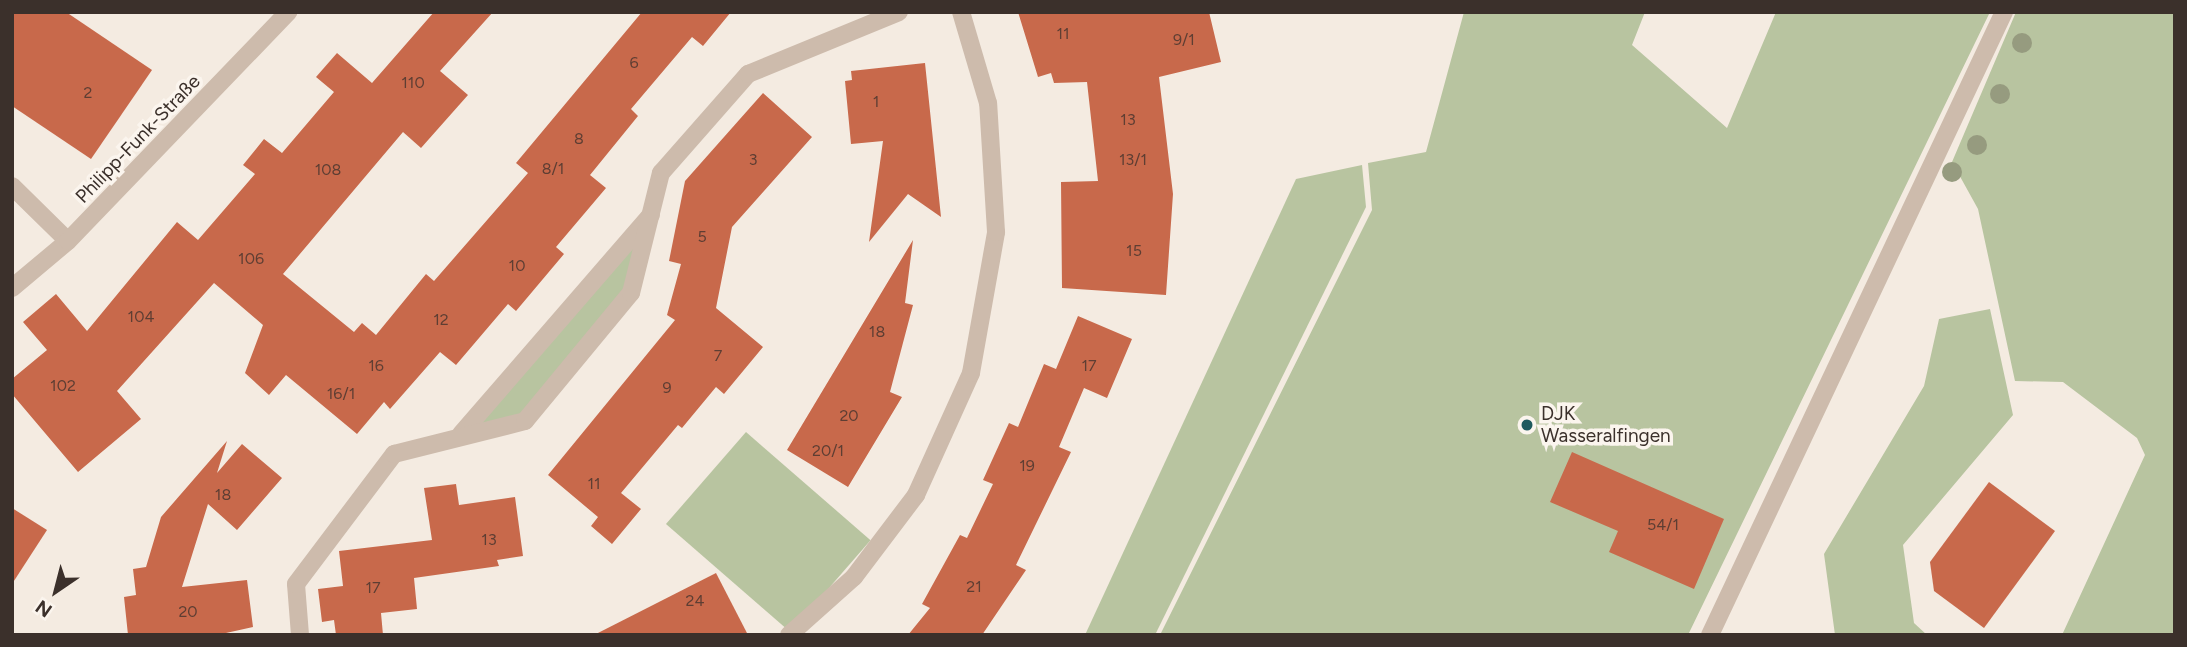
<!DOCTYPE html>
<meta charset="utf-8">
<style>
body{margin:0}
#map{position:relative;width:2187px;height:647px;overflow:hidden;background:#f4ebe1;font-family:Figtree,sans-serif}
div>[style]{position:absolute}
.green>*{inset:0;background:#b8c4a0;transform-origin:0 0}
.building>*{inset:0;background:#c8694b}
.lane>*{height:18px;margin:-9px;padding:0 9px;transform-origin:9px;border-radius:9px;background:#cdbbac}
.street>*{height:18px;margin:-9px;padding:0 9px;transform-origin:9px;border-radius:9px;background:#cdbbac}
.trees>*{width:20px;height:20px;margin:-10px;border-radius:50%;background:#969b7f}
.dots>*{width:19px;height:19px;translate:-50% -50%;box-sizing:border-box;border:4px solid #fbf5ee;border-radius:50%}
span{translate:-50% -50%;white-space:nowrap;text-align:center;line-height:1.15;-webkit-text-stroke:7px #fbf5ee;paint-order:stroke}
.number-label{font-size:16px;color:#5e3e33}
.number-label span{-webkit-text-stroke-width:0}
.street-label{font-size:19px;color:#3b302b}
.poi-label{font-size:19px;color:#3b302b}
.left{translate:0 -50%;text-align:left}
.frame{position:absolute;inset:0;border:14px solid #3b302b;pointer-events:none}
.north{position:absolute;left:21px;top:556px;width:70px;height:70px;-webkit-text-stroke:5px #fbf5ee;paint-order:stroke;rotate:215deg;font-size:19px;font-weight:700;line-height:28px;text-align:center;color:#3b302b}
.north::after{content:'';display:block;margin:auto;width:24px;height:32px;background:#3b302b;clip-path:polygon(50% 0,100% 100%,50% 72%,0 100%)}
</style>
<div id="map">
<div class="green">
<i style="clip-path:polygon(1464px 12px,1645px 12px,1632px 45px,1727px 128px,1776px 12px,1990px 12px,1688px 635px,1160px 635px,1372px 210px,1368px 163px,1426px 152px)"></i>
<i style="clip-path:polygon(2016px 12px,2175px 12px,2175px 635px,2062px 635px,2145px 455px,2137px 438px,2063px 382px,2015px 381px,1978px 209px,1952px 162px)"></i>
<i style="clip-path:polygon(1362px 165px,1366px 207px,1155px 635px,1085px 635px,1296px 179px)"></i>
<i style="clip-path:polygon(651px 215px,631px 293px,525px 421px,461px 434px)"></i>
<i style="clip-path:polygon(1990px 309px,2013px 415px,1903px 545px,1914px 623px,1927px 635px,1835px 635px,1824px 554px,1924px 386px,1939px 319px)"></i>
<i style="left:746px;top:432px;width:165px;height:122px;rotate:41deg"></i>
</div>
<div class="building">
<i style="clip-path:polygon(12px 12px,66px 12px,152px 70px,91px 159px,12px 106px)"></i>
<i style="clip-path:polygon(434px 12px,493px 12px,440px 71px,468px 95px,421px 148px,403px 132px,283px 274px,354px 332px,362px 323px,376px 335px,426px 274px,434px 281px,528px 173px,516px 163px,642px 12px,731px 12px,703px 46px,692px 37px,631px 109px,638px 116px,590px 175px,606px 188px,556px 247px,564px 254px,516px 311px,508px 304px,456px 365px,440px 352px,390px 409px,384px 402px,357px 434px,286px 375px,269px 395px,245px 373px,263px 325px,214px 283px,117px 391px,141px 419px,78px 472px,12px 394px,12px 379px,47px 350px,23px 322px,56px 294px,87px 331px,177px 222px,198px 240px,255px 174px,243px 165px,264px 139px,282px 153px,334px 92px,316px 77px,337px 53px,372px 83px)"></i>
<i style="clip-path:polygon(1018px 12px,1209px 12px,1221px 62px,1159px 77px,1173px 194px,1166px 295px,1062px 288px,1061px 182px,1098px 181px,1087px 82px,1054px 83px,1051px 73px,1038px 77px)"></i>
<i style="clip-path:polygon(925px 63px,941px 217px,908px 194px,869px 242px,883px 141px,851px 144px,845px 81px,852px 80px,851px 71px)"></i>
<i style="clip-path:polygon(763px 93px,812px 137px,732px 227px,716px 308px,763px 347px,724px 394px,716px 387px,682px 428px,678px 425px,621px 493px,641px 509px,612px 544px,591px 526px,598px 517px,548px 475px,675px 320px,667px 315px,681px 264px,669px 261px,685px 181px)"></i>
<i style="clip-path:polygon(913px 240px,905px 303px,913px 305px,890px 392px,902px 397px,848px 487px,787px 450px)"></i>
<i style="clip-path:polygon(1078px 316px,1132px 339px,1107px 398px,1084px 388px,1059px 447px,1071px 452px,1016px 565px,1026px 570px,982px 635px,908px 635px,930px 608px,922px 604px,960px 535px,967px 538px,993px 484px,983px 480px,1009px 423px,1018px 427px,1044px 364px,1056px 369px)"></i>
<i style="clip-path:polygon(227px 441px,217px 473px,242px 444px,282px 478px,237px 530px,208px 504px,182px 587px,247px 580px,253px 627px,217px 635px,128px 635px,124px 597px,136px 595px,133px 569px,146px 567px,161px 517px)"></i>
<i style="clip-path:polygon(1572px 452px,1724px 519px,1694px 589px,1609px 552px,1618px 531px,1550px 502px)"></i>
<i style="clip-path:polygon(1989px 482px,2055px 531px,1984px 628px,1934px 591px,1930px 562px)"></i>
<i style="clip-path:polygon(456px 484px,459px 505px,515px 497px,523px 556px,497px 560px,499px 566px,414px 578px,417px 609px,381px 613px,383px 635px,336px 635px,334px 620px,322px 622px,318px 589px,343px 586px,339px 551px,432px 540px,424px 488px)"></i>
<i style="clip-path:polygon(12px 508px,47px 530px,12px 584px)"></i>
<i style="clip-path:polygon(716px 573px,748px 635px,594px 635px)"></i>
</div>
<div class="lane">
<i style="left:461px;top:434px;width:290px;rotate:-49.1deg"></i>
<i style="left:1710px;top:635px;width:689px;rotate:-64.74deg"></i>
</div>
<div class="street">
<i style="left:12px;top:186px;width:78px;rotate:44.5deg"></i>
<i style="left:12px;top:288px;width:73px;rotate:-40deg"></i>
<i style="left:68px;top:241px;width:318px;rotate:-46.1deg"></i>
<i style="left:300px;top:635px;width:51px;rotate:-94.5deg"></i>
<i style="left:296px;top:584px;width:163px;rotate:-53deg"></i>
<i style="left:394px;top:454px;width:135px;rotate:-14.1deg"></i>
<i style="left:525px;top:421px;width:166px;rotate:-50.4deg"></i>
<i style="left:631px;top:293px;width:124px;rotate:-76deg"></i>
<i style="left:661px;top:173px;width:132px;rotate:-48.7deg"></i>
<i style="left:748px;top:74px;width:163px;rotate:-22.3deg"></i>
<i style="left:789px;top:635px;width:87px;rotate:-41.7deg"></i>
<i style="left:854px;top:577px;width:103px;rotate:-52.9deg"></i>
<i style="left:916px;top:495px;width:134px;rotate:-65.7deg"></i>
<i style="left:971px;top:373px;width:143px;rotate:-79.9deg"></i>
<i style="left:996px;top:232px;width:129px;rotate:-93.5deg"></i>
<i style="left:988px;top:103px;width:95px;rotate:-106.5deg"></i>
</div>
<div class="trees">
<i style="left:2022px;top:43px"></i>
<i style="left:2000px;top:94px"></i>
<i style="left:1977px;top:145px"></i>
<i style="left:1952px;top:172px"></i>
</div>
<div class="dots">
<i style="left:1527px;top:425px;background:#1f5a5e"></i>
</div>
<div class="number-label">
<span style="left:1063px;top:34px">11</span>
<span style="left:1184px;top:40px">9/1</span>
<span style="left:634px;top:63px">6</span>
<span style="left:413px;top:83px">110</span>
<span style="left:88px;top:93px">2</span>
<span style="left:876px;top:102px">1</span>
<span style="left:1128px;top:120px">13</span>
<span style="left:579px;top:139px">8</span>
<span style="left:753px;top:160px">3</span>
<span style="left:1133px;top:160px">13/1</span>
<span style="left:553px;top:169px">8/1</span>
<span style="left:328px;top:170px">108</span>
<span style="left:702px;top:237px">5</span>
<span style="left:1134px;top:251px">15</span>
<span style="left:251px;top:259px">106</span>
<span style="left:517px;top:266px">10</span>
<span style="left:141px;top:317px">104</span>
<span style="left:441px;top:320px">12</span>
<span style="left:877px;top:332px">18</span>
<span style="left:718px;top:356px">7</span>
<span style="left:376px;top:366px">16</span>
<span style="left:1089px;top:366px">17</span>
<span style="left:63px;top:386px">102</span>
<span style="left:667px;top:388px">9</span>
<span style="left:341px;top:394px">16/1</span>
<span style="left:849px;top:416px">20</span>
<span style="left:828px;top:451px">20/1</span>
<span style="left:1027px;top:466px">19</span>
<span style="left:594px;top:484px">11</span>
<span style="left:223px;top:495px">18</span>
<span style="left:1663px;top:525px">54/1</span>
<span style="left:489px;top:540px">13</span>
<span style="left:974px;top:587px">21</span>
<span style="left:373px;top:588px">17</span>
<span style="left:695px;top:601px">24</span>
<span style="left:188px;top:612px">20</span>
</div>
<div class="street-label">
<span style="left:138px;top:139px;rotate:-46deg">Philipp-Funk-Straße</span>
</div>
<div class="poi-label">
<span class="left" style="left:1541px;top:425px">DJK<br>Wasseralfingen</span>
</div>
<div class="frame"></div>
<div class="north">N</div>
</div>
